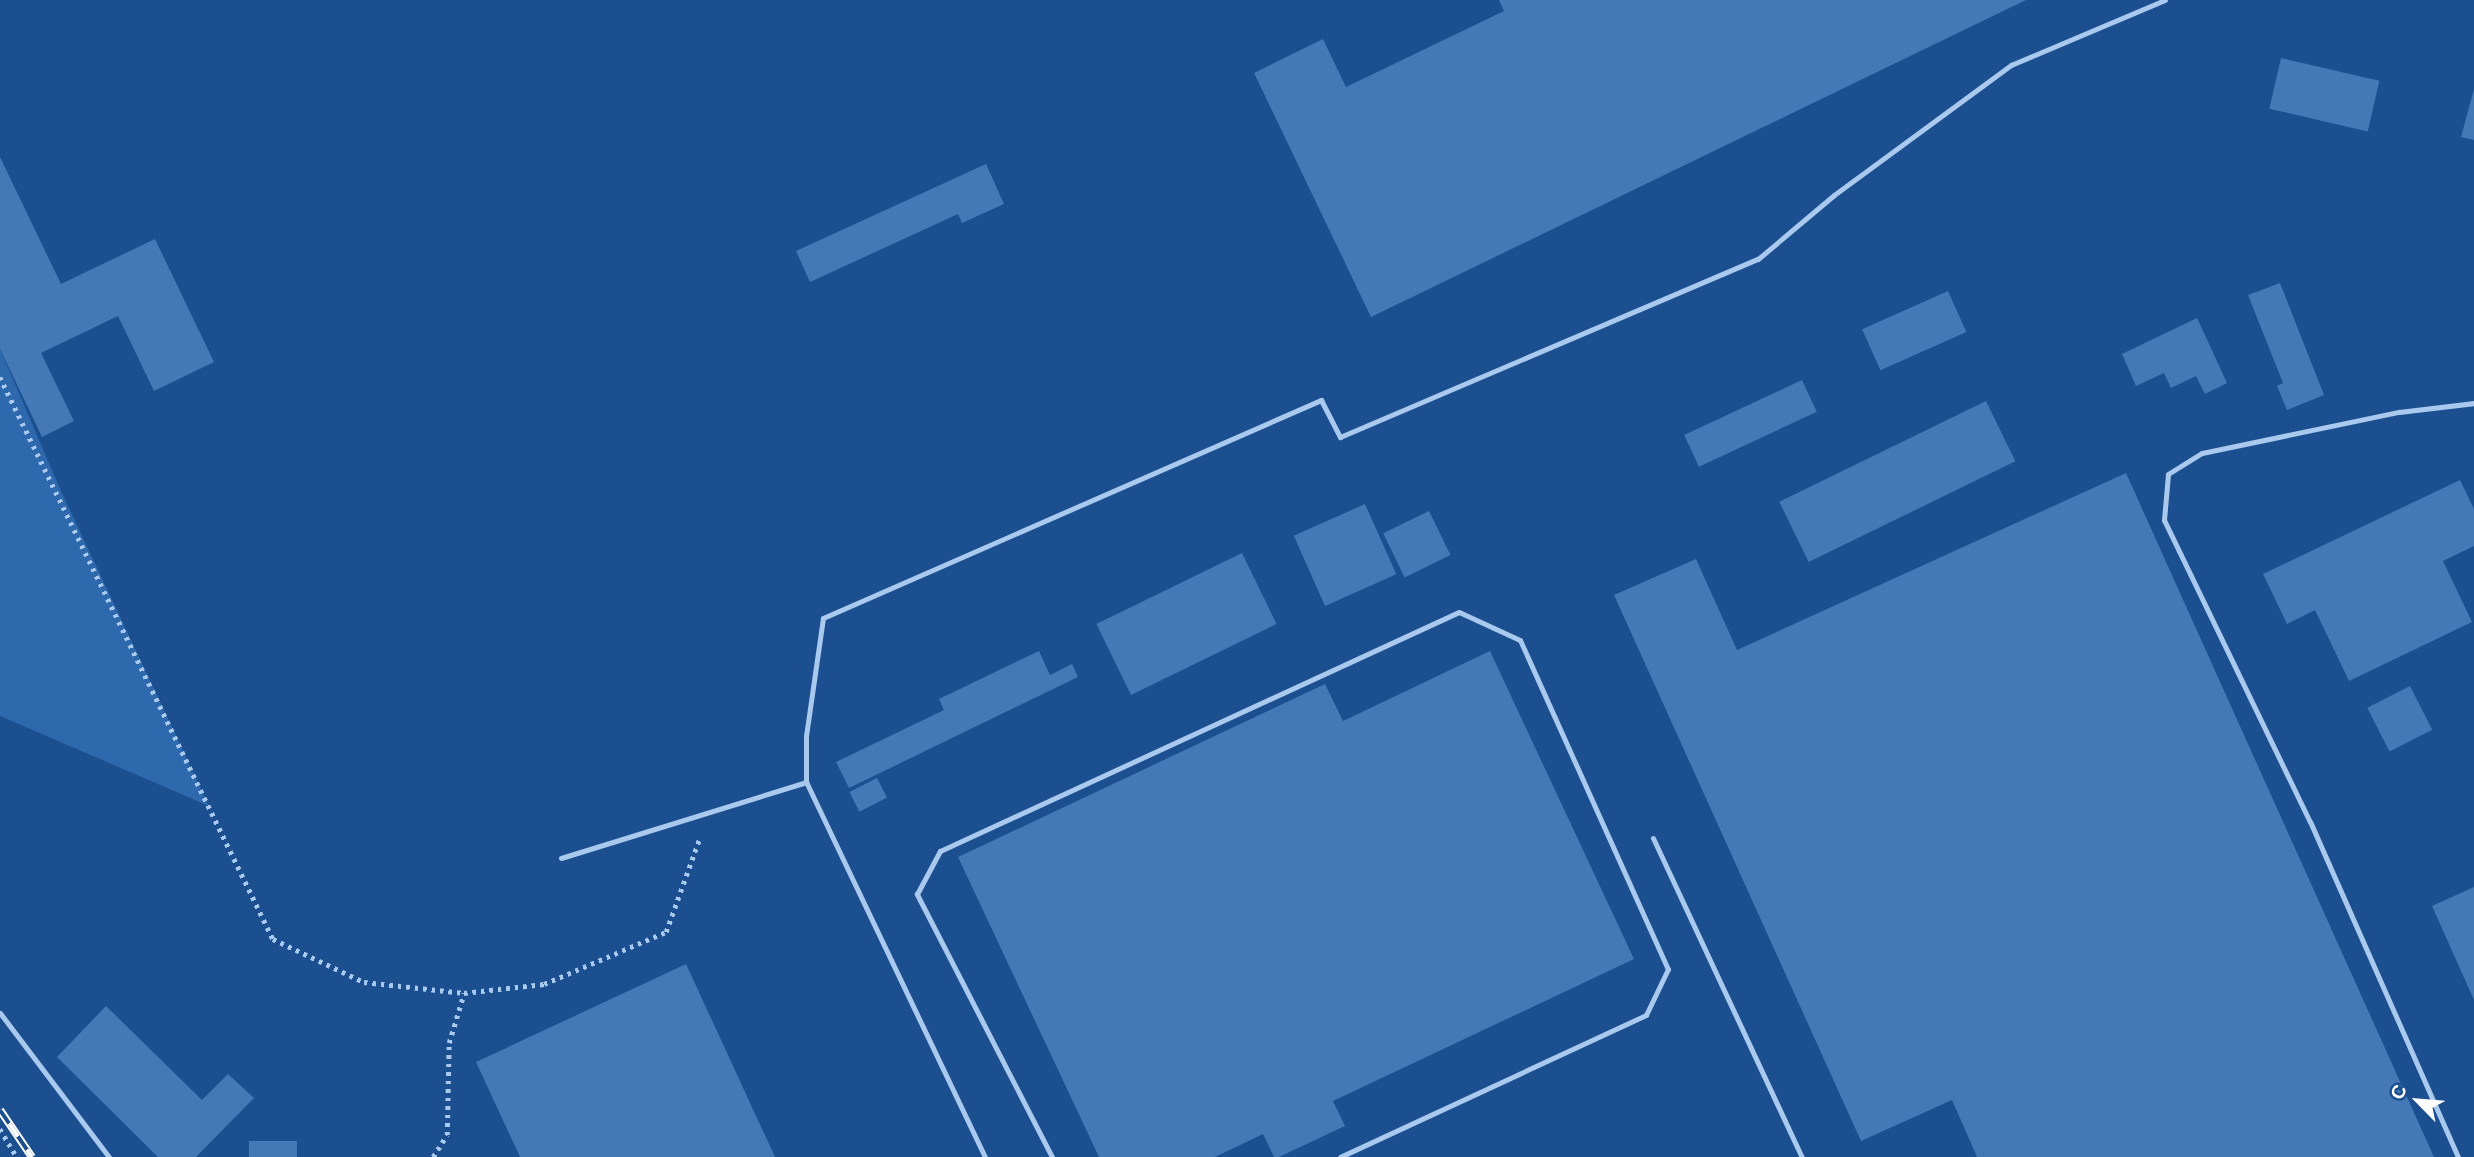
<!DOCTYPE html>
<meta charset="utf-8">
<style>
body{margin:0}
#map{position:relative;width:2474px;height:1157px;overflow:hidden;background:#1b4f8f;font-family:Arial,sans-serif}
div>[style]{position:absolute}
.green>*{inset:0;background:#2e69ad}
.building>*{inset:0;background:#4478b7;transform-origin:0 0}
.path>*{height:4.5px;margin-top:-2.25px;transform-origin:0;background:repeating-linear-gradient(90deg,#a9c9ee 0 3.5px,transparent 0 8.5px)}
.service>*{height:5px;margin:-2.5px;padding:0 2.5px;transform-origin:2.5px;border-radius:2.5px;background:#a9c9ee}
.rail>*{height:8px;margin-top:-4px;transform-origin:0;background:repeating-linear-gradient(90deg,#1b4f8f 0 16px,#fff 0 32px);box-sizing:border-box;border-block:2px solid #fff}
span{translate:-50% -50%;white-space:nowrap;text-align:center;line-height:1.15;-webkit-text-stroke:7px #1b4f8f;paint-order:stroke}
.north{position:absolute;left:2383px;top:1066px;width:70px;height:70px;-webkit-text-stroke:5px #1b4f8f;paint-order:stroke;rotate:295deg;font-size:19px;font-weight:700;line-height:28px;text-align:center;color:#fff}
.north::after{content:'';display:block;margin:auto;width:24px;height:32px;background:#fff;clip-path:polygon(50% 0,100% 100%,50% 72%,0 100%)}
</style>
<div id="map">
<div class="green">
<i style="clip-path:polygon(0 349px,60px 489px,209px 806px,0 716px)"></i>
</div>
<div class="building">
<i style="clip-path:polygon(1499px 0,2026px 0,1371px 317px,1254px 73px,1323px 39px,1346px 87px,1504px 11px)"></i>
<i style="left:2281px;top:58px;width:101px;height:52px;rotate:13deg"></i>
<i style="clip-path:polygon(2474px 89px,2474px 140px,2461px 137px)"></i>
<i style="clip-path:polygon(0 157px,61px 284px,155px 239px,214px 362px,154px 391px,118px 316px,41px 353px,74px 421px,42px 437px,0 349px)"></i>
<i style="clip-path:polygon(986px 164px,1004px 204px,962px 223px,958px 214px,810px 282px,796px 251px)"></i>
<i style="clip-path:polygon(2280px 283px,2324px 395px,2287px 410px,2277px 386px,2283px 383px,2248px 295px)"></i>
<i style="left:1948px;top:291px;width:45px;height:94px;rotate:66deg"></i>
<i style="clip-path:polygon(2197px 318px,2227px 383px,2205px 394px,2196px 376px,2171px 388px,2164px 373px,2136px 386px,2122px 354px)"></i>
<i style="left:1802px;top:380px;width:35px;height:130px;rotate:65deg"></i>
<i style="left:1986px;top:401px;width:67px;height:230px;rotate:64deg"></i>
<i style="clip-path:polygon(2126px 473px,2434px 1157px,1977px 1157px,1952px 1100px,1861px 1141px,1614px 595px,1696px 559px,1737px 650px)"></i>
<i style="clip-path:polygon(2460px 480px,2474px 509px,2474px 546px,2443px 561px,2472px 622px,2349px 681px,2315px 610px,2287px 624px,2263px 574px)"></i>
<i style="left:1365px;top:504px;width:77px;height:78px;rotate:66deg"></i>
<i style="left:1429px;top:511px;width:49px;height:51px;rotate:64deg"></i>
<i style="left:1242px;top:553px;width:79px;height:162px;rotate:64deg"></i>
<i style="clip-path:polygon(1039px 651px,1050px 675px,1072px 664px,1078px 677px,849px 788px,836px 762px,944px 710px,939px 699px)"></i>
<i style="clip-path:polygon(1490px 651px,1634px 959px,1333px 1101px,1345px 1126px,1279px 1157px,1274px 1157px,1263px 1134px,1215px 1157px,1099px 1157px,958px 857px,1325px 684px,1343px 721px)"></i>
<i style="left:2410px;top:686px;width:49px;height:48px;rotate:63deg"></i>
<i style="left:877px;top:778px;width:22px;height:31px;rotate:63deg"></i>
<i style="clip-path:polygon(2474px 887px,2474px 1000px,2432px 906px)"></i>
<i style="clip-path:polygon(686px 964px,775px 1157px,520px 1157px,476px 1062px)"></i>
<i style="clip-path:polygon(106px 1006px,202px 1100px,228px 1074px,254px 1098px,196px 1157px,158px 1157px,57px 1057px)"></i>
<i style="left:249px;top:1141px;width:48px;height:16px"></i>
</div>
<div class="path">
<i style="left:0;top:377px;width:625px;rotate:64.09deg"></i>
<i style="left:273px;top:939px;width:101px;rotate:25.3deg"></i>
<i style="left:364px;top:982px;width:101px;rotate:6.3deg"></i>
<i style="left:464px;top:993px;width:81px;rotate:-6.4deg"></i>
<i style="left:544px;top:984px;width:133px;rotate:-23.1deg"></i>
<i style="left:666px;top:932px;width:101px;rotate:-70.3deg"></i>
<i style="left:0;top:1129px;width:33px;rotate:59deg"></i>
<i style="left:433px;top:1157px;width:26px;rotate:-58deg"></i>
<i style="left:447px;top:1135px;width:92px;rotate:-88.8deg"></i>
<i style="left:449px;top:1043px;width:52px;rotate:-73.3deg"></i>
</div>
<div class="service">
<i style="left:1653px;top:838px;width:352px;rotate:65deg"></i>
<i style="left:561px;top:858px;width:257px;rotate:-17.2deg"></i>
<i style="left:0;top:1013px;width:181px;rotate:52.9deg"></i>
<i style="left:985px;top:1157px;width:416px;rotate:-115.5deg"></i>
<i style="left:806px;top:782px;width:46px;rotate:-90deg"></i>
<i style="left:806px;top:736px;width:119px;rotate:-81.8deg"></i>
<i style="left:823px;top:618px;width:544px;rotate:-23.64deg"></i>
<i style="left:1321px;top:400px;width:42px;rotate:62.8deg"></i>
<i style="left:1340px;top:437px;width:454px;rotate:-23.1deg"></i>
<i style="left:1758px;top:259px;width:99px;rotate:-40.1deg"></i>
<i style="left:1834px;top:195px;width:220px;rotate:-36.3deg"></i>
<i style="left:2011px;top:65px;width:167px;rotate:-22.9deg"></i>
<i style="left:1052px;top:1157px;width:296px;rotate:-117.2deg"></i>
<i style="left:917px;top:894px;width:49px;rotate:-61.9deg"></i>
<i style="left:940px;top:851px;width:571px;rotate:-24.73deg"></i>
<i style="left:1459px;top:612px;width:67px;rotate:24.7deg"></i>
<i style="left:1520px;top:640px;width:361px;rotate:65.8deg"></i>
<i style="left:1668px;top:969px;width:51px;rotate:115.6deg"></i>
<i style="left:1646px;top:1015px;width:337px;rotate:155.1deg"></i>
<i style="left:2458px;top:1157px;width:366px;rotate:-113.8deg"></i>
<i style="left:2310px;top:822px;width:335px;rotate:-115.8deg"></i>
<i style="left:2164px;top:520px;width:46px;rotate:-85deg"></i>
<i style="left:2168px;top:474px;width:40px;rotate:-32deg"></i>
<i style="left:2202px;top:453px;width:201px;rotate:-11.8deg"></i>
<i style="left:2399px;top:412px;width:76px;rotate:-6.8deg"></i>
</div>
<div class="rail">
<i style="left:0;top:1110px;width:57px;rotate:55.8deg"></i>
</div>
<div class="north">С</div>
</div>
